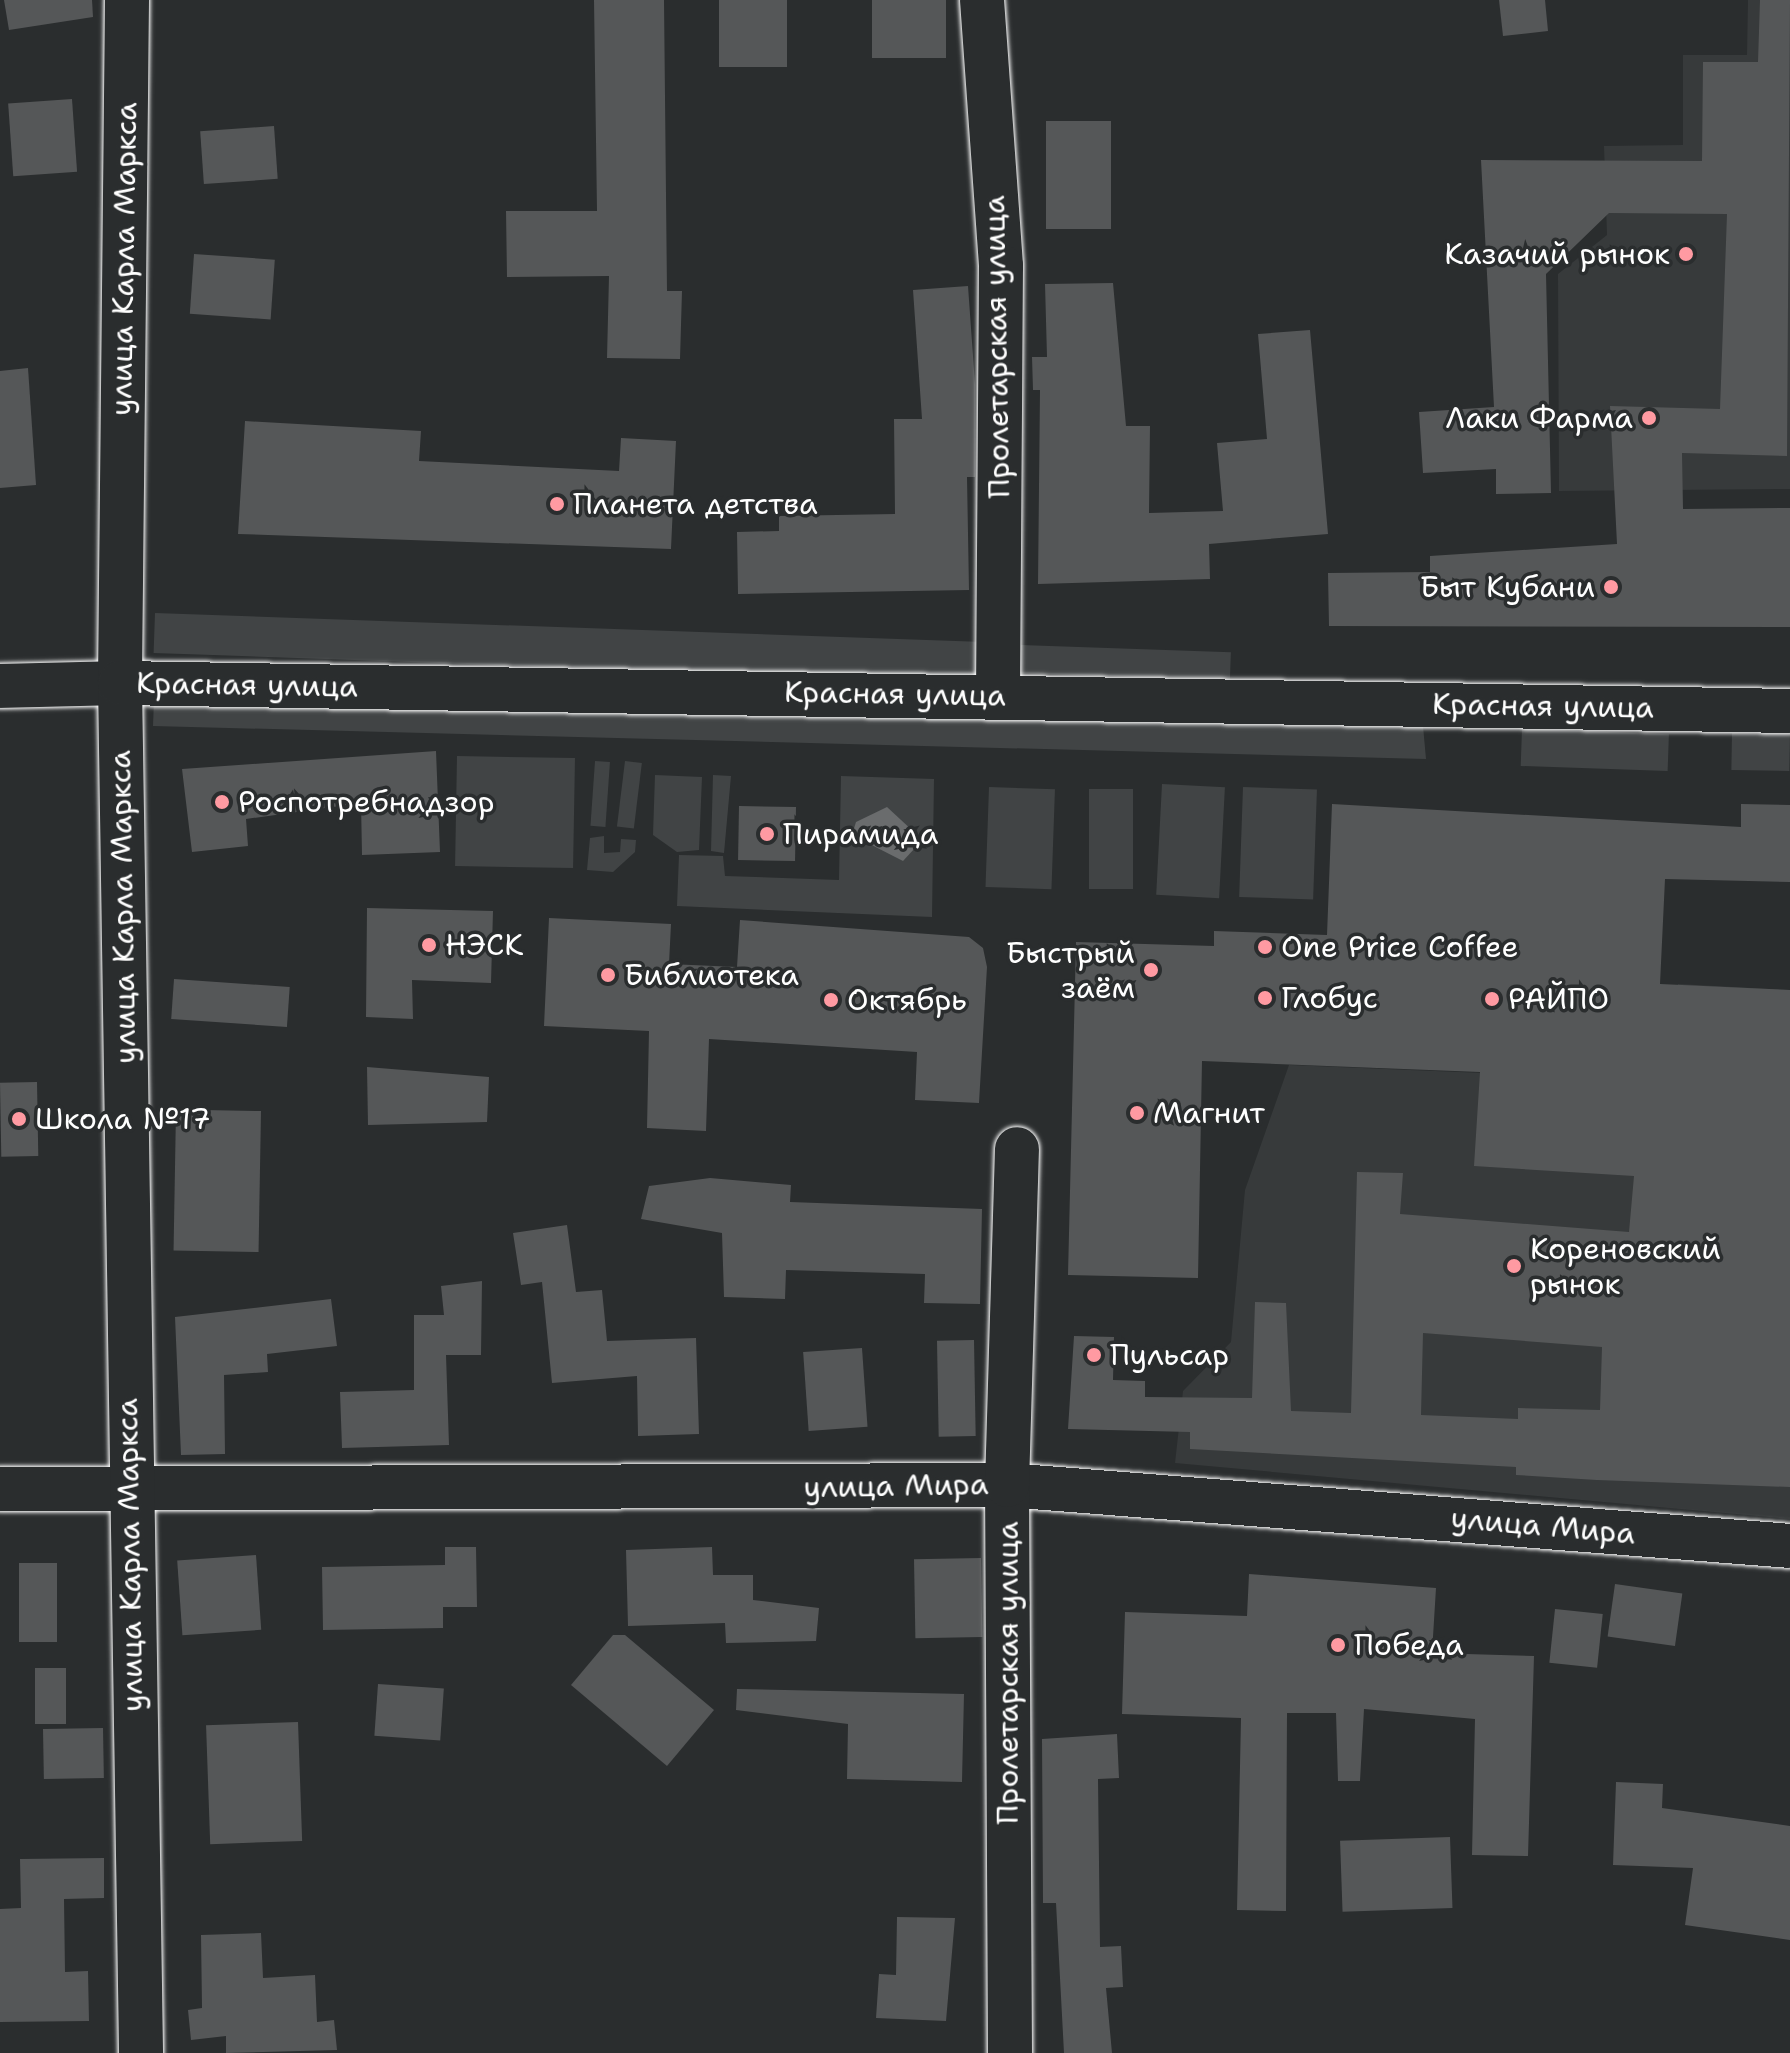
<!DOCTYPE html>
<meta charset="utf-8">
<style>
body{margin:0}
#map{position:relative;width:1790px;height:2053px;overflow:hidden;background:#2a2d2e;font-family:"Shantell Sans",sans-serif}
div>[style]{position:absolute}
.built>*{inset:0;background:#373a3b}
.green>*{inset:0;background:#414445;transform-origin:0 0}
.water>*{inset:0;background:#6a6c6d}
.building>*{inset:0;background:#555758;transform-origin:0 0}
.roads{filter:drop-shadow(0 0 2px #fff) drop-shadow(0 0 2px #fff)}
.minor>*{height:44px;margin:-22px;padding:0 22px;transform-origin:22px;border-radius:22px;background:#2a2d2e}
.major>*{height:44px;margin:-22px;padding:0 22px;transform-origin:22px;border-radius:22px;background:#2a2d2e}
.dots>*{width:22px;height:22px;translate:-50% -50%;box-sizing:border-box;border:4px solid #2a2d2e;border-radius:50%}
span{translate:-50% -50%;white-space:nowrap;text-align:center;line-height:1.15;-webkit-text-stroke:7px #2a2d2e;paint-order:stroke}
.poi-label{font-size:30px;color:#fff}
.right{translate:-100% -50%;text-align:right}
.left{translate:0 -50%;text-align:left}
.street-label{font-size:30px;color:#fff}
</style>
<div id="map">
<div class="built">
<i style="clip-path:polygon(1748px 0,1790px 0,1790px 489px,1559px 491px,1558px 274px,1607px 235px,1604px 146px,1683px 145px,1683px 55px,1747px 55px)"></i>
<i style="clip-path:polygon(1678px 984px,1790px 990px,1790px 1519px,1175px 1463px,1183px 1391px,1231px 1342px,1245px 1190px,1289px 1065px,1656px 1080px,1675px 1044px)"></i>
</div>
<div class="green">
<i style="left:155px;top:613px;width:830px;height:40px;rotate:2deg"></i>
<i style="left:1021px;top:645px;width:210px;height:28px;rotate:2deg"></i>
<i style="clip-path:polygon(154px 700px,1423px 726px,1426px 759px,153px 726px)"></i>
<i style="left:1522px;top:729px;width:147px;height:37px;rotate:2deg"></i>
<i style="left:1732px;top:733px;width:58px;height:37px;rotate:1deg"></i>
<i style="left:457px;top:756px;width:118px;height:110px;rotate:1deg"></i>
<i style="left:595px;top:761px;width:15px;height:65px;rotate:4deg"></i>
<i style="left:625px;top:761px;width:17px;height:66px;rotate:7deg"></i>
<i style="clip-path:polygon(655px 775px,702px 777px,699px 850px,677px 852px,653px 835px)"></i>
<i style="clip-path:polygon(713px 775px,731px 776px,724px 853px,711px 851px)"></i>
<i style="clip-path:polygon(841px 776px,934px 779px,932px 917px,677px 906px,679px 855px,723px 856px,725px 876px,839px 880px)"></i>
<i style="left:1162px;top:784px;width:63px;height:111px;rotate:3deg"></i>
<i style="left:989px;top:787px;width:66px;height:100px;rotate:2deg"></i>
<i style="left:1243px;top:787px;width:74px;height:110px;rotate:2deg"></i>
<i style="left:1089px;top:789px;width:44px;height:100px"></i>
<i style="clip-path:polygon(604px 836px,604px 853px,620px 852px,621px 839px,636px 840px,635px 852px,613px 872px,587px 870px,590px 838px)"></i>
</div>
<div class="water">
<i style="clip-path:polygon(887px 807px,914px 832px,915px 848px,903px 861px,852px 835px,856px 822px)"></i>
</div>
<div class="building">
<i style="clip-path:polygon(4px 0,92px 0,93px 17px,9px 30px)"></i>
<i style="clip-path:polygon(594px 0,664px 0,667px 291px,682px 291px,680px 359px,607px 358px,609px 276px,507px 277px,506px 211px,597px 211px)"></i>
<i style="left:719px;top:0;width:68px;height:67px"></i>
<i style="left:872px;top:0;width:74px;height:58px"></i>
<i style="clip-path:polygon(1499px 0,1545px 0,1548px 31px,1503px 36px)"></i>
<i style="clip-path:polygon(1760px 0,1790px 0,1787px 456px,1682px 453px,1683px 509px,1790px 508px,1790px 627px,1329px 626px,1328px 573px,1430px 572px,1430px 556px,1617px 544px,1610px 406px,1720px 409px,1727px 214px,1609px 213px,1546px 274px,1551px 493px,1496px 494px,1496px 469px,1423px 473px,1419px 412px,1494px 407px,1481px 160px,1702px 161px,1703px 62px,1758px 62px)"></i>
<i style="left:72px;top:99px;width:73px;height:64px;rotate:86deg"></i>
<i style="left:1046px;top:121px;width:65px;height:108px"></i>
<i style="left:274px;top:126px;width:53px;height:74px;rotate:86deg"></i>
<i style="left:194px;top:254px;width:81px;height:60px;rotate:4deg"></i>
<i style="clip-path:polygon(1113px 283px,1126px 426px,1150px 426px,1149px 513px,1223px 511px,1217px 443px,1267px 439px,1258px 334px,1310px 330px,1328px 534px,1209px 544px,1210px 579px,1038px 584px,1040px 390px,1033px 390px,1032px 357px,1047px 357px,1045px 284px)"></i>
<i style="clip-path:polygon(968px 286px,975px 384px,975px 477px,967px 477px,969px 590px,738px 594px,737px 532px,779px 531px,779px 516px,895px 514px,894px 419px,922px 419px,913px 290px)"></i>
<i style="clip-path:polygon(28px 368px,36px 485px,0 488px,0 371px)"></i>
<i style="clip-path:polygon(245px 421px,421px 431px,419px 461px,619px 471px,621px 438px,676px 441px,671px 549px,238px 534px)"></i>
<i style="clip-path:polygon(436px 751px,440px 852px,362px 855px,361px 803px,246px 819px,248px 846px,192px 852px,182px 769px)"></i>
<i style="clip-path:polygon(evenodd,1332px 804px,1741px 827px,1741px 804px,1790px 805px,1790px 882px,1665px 879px,1660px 984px,1790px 990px,1790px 1487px,1597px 1480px,1516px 1475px,1516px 1467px,1190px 1449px,1190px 1432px,1068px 1429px,1074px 1336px,1114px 1337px,1113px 1380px,1145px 1381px,1145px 1397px,1252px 1398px,1255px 1302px,1286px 1303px,1291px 1411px,1351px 1413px,1357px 1172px,1403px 1173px,1400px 1214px,1629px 1232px,1634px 1176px,1474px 1166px,1480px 1072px,1202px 1061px,1198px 1278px,1068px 1275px,1076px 942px,1214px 946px,1214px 931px,1327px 935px,1332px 804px,1423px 1333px,1602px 1347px,1600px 1410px,1518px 1408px,1518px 1419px,1421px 1415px,1423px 1333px)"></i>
<i style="left:739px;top:806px;width:57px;height:54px;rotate:1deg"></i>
<i style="clip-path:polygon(367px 908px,493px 911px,491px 983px,412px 980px,413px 1019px,366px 1017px)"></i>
<i style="clip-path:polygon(549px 918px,671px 924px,669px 964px,737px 967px,740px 920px,969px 937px,983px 948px,987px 967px,979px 1103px,915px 1100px,917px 1052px,709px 1039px,706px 1131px,647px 1128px,649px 1031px,544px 1026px)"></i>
<i style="left:174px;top:979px;width:116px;height:40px;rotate:4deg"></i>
<i style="clip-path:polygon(367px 1067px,489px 1077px,487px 1122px,368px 1125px)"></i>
<i style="left:37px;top:1082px;width:74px;height:37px;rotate:89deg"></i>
<i style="left:261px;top:1111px;width:141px;height:85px;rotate:91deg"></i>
<i style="clip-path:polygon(710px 1178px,791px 1185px,790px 1202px,982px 1209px,980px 1304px,924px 1303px,925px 1274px,786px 1270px,785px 1299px,724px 1297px,722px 1233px,641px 1219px,649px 1186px)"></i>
<i style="clip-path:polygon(567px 1225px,576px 1292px,602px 1290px,607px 1341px,696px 1338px,699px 1434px,638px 1436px,637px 1376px,552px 1383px,542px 1282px,521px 1285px,513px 1233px)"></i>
<i style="clip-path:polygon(482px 1281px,481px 1355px,446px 1355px,449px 1445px,342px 1448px,340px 1392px,414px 1390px,414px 1315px,444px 1315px,441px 1286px)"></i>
<i style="clip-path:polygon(331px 1299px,337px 1346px,267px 1354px,268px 1372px,224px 1375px,225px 1454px,181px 1455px,175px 1317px)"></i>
<i style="left:974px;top:1340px;width:96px;height:37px;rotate:89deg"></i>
<i style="left:862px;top:1348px;width:79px;height:59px;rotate:86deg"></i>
<i style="clip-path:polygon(445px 1547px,476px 1547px,477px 1607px,443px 1607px,443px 1628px,323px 1630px,322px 1567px,445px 1565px)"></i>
<i style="clip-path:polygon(712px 1547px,713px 1575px,753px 1575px,753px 1600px,819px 1608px,816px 1641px,726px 1643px,725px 1623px,628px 1626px,626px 1550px)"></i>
<i style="left:256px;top:1555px;width:75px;height:79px;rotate:86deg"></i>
<i style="left:981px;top:1558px;width:79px;height:67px;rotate:89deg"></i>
<i style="left:19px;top:1563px;width:38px;height:79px"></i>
<i style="clip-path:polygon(1249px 1574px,1436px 1588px,1432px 1653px,1534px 1656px,1528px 1856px,1472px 1855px,1475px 1719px,1364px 1709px,1360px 1781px,1338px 1781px,1336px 1713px,1287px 1713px,1286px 1911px,1237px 1910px,1241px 1718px,1122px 1714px,1125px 1612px,1247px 1616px)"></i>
<i style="left:1615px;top:1584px;width:68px;height:53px;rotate:8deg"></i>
<i style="left:1555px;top:1609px;width:48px;height:54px;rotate:6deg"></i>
<i style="clip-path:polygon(613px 1635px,625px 1635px,714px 1710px,667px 1766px,571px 1685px)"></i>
<i style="left:35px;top:1668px;width:31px;height:56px"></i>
<i style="left:378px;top:1684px;width:66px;height:52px;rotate:4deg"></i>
<i style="clip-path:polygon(737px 1689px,964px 1694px,962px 1782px,847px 1779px,848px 1724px,736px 1710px)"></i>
<i style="left:298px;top:1722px;width:119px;height:92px;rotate:88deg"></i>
<i style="left:103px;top:1728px;width:50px;height:60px;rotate:89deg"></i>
<i style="clip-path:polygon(1117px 1734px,1119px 1778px,1098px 1779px,1100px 1947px,1121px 1946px,1123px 1987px,1106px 1988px,1112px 2053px,1064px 2053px,1056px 1903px,1043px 1903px,1042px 1739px)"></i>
<i style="clip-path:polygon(1616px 1782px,1663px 1784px,1662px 1808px,1790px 1826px,1790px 1940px,1685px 1925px,1693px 1868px,1613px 1865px)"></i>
<i style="left:1450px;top:1837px;width:71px;height:110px;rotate:88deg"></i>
<i style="clip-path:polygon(104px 1858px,104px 1898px,64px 1899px,65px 1972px,88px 1971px,89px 2021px,0 2022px,0 1909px,21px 1908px,20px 1859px)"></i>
<i style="clip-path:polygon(897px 1917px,955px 1918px,946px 2021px,876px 2018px,879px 1974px,896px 1975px)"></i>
<i style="clip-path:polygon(261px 1933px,263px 1978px,315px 1975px,317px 2022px,334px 2020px,337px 2050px,226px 2053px,226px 2036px,191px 2040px,188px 2010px,202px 2008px,201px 1935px)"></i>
</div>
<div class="roads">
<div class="minor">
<i style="left:982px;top:0;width:267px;rotate:85.9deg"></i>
<i style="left:1001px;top:266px;width:429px;rotate:90.4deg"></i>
<i style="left:0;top:686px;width:120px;rotate:-1.4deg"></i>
<i style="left:0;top:1489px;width:1007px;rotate:-0.23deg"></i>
<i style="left:1007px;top:1485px;width:785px;rotate:4.45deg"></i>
<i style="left:1010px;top:2053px;width:568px;rotate:-90.3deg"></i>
<i style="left:1007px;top:1485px;width:336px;rotate:-88.3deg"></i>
</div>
<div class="major">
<i style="left:127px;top:0;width:683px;rotate:90.59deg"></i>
<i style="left:120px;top:683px;width:1370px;rotate:89.12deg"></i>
<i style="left:120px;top:683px;width:1670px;rotate:0.96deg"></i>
</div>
</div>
<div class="dots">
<i style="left:1686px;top:254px;background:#ff9aa2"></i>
<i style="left:1649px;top:418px;background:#ff9aa2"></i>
<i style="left:557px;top:504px;background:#ff9aa2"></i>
<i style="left:1611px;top:587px;background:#ff9aa2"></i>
<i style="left:222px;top:802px;background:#ff9aa2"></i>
<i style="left:767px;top:834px;background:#ff9aa2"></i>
<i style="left:429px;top:945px;background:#ff9aa2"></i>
<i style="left:1265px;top:947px;background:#ff9aa2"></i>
<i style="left:1151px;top:970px;background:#ff9aa2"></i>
<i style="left:608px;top:975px;background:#ff9aa2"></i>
<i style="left:1265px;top:998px;background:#ff9aa2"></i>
<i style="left:1492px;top:999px;background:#ff9aa2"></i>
<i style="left:831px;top:1000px;background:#ff9aa2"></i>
<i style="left:1137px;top:1113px;background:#ff9aa2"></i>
<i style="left:19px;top:1119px;background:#ff9aa2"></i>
<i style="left:1514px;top:1266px;background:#ff9aa2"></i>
<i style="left:1094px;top:1355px;background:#ff9aa2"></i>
<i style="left:1338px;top:1645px;background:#ff9aa2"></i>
</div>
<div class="poi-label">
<span class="right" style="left:1670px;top:254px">Казачий рынок</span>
<span class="right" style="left:1633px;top:418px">Лаки Фарма</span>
<span class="left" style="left:573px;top:504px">Планета детства</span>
<span class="right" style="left:1595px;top:587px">Быт Кубани</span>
<span class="left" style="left:238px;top:802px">Роспотребнадзор</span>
<span class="left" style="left:783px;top:834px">Пирамида</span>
<span class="left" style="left:445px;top:945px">НЭСК</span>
<span class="left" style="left:1281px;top:947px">One Price Coffee</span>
<span class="right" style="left:1135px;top:970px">Быстрый<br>заём</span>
<span class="left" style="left:624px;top:975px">Библиотека</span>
<span class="left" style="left:1281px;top:998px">Глобус</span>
<span class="left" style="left:1508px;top:999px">РАЙПО</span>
<span class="left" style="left:847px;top:1000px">Октябрь</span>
<span class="left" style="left:1153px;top:1113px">Магнит</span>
<span class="left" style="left:35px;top:1119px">Школа №17</span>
<span class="left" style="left:1530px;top:1266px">Кореновский<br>рынок</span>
<span class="left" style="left:1110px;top:1355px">Пульсар</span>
<span class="left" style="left:1354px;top:1645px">Победа</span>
</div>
<div class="street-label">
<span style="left:124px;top:259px;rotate:-89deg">улица Карла Маркса</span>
<span style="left:997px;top:347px;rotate:-91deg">Пролетарская улица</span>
<span style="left:247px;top:685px;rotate:1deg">Красная улица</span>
<span style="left:895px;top:694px;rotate:1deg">Красная улица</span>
<span style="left:1543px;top:706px;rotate:1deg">Красная улица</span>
<span style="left:123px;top:907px;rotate:-91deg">улица Карла Маркса</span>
<span style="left:896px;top:1486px;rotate:-1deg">улица Мира</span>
<span style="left:1543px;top:1526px;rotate:5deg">улица Мира</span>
<span style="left:130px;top:1555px;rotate:-91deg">улица Карла Маркса</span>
<span style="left:1008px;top:1673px;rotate:-90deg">Пролетарская улица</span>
</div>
</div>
